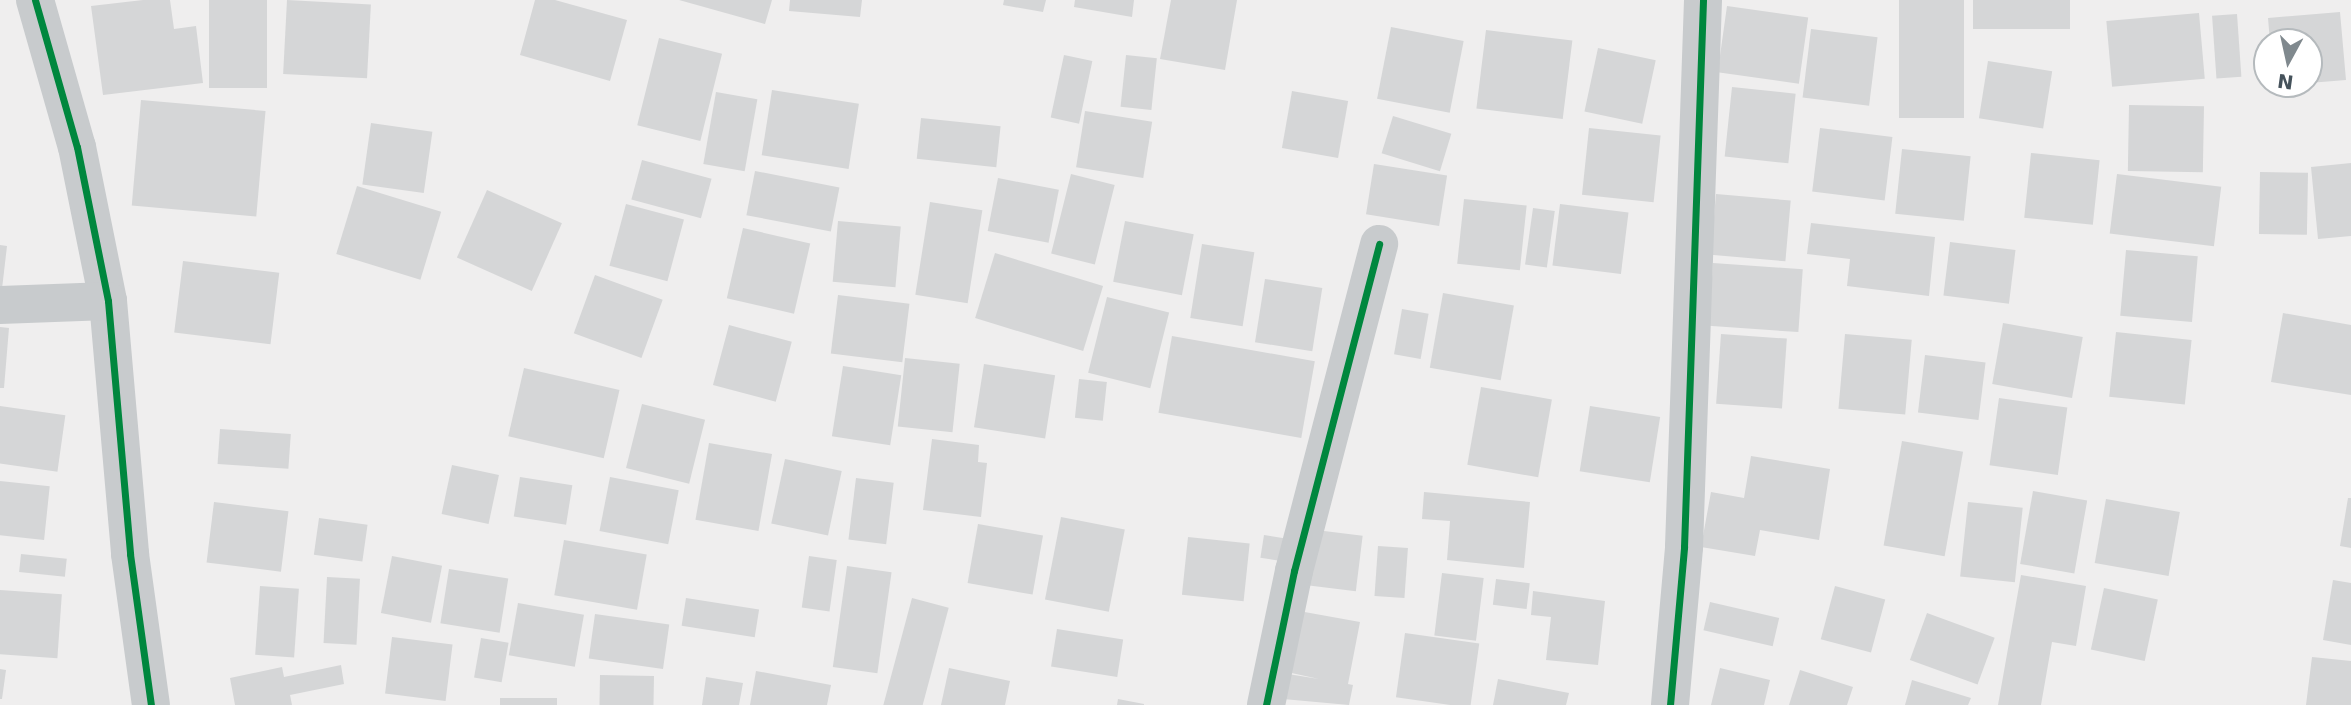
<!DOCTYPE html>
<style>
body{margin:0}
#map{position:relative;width:2351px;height:705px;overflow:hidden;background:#efeeee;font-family:"DejaVu Sans",sans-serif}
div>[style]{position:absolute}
.building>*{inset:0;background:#d5d6d7;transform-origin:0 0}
.minor>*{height:38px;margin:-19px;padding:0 19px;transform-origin:19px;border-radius:19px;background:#c8cbcd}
.cycleway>*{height:7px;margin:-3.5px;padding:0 3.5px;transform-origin:3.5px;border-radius:3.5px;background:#00873e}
span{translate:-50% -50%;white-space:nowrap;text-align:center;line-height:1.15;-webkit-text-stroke:6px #fff;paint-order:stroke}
.north{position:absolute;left:2253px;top:28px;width:70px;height:70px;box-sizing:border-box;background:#fff;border:2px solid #b5babd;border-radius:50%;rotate:188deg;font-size:19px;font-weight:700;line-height:28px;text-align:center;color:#45525b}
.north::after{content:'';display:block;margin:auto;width:24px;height:32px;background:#80898e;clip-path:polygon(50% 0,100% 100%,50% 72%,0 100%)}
</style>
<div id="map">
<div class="building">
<i style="clip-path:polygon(143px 0,170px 0,174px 29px,196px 26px,203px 83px,103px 95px,91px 6px)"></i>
<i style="left:209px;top:0;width:58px;height:88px"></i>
<i style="left:287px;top:0;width:84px;height:74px;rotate:3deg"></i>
<i style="clip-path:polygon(535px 0,555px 0,627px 20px,610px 81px,520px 55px)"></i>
<i style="clip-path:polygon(679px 0,772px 0,765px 24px)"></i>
<i style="clip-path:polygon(790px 0,862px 0,860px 17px,789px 11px)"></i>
<i style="clip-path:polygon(1004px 0,1046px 0,1043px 12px,1003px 5px)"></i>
<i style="clip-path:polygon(1075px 0,1134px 0,1132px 17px,1074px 7px)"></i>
<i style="clip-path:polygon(1171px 0,1237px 0,1225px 70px,1160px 59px)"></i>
<i style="left:1899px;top:0;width:65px;height:118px"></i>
<i style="left:1973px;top:0;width:97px;height:29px"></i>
<i style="left:1727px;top:6px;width:82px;height:67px;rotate:8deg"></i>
<i style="clip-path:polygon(2340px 12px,2346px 80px,2309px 83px,2309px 42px,2270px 42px,2268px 18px)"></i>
<i style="left:2199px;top:13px;width:66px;height:93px;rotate:85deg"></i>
<i style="left:2237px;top:14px;width:63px;height:25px;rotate:86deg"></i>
<i style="left:1391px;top:27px;width:74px;height:73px;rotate:11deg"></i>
<i style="left:1811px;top:29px;width:67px;height:69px;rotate:7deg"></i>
<i style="left:1486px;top:30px;width:87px;height:79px;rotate:7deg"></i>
<i style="left:659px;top:38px;width:65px;height:90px;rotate:14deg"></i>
<i style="left:1598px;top:48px;width:59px;height:65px;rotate:12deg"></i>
<i style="left:1064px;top:55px;width:29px;height:64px;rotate:12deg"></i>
<i style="left:1126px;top:55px;width:31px;height:52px;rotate:6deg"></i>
<i style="left:1988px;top:61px;width:65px;height:58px;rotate:9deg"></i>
<i style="left:1732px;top:87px;width:64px;height:70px;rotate:6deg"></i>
<i style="left:772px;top:90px;width:88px;height:66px;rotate:9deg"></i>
<i style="left:1292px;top:91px;width:57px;height:58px;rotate:10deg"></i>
<i style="left:716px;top:92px;width:42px;height:73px;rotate:10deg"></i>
<i style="left:141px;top:100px;width:125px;height:106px;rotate:5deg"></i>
<i style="left:2129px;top:105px;width:75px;height:66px;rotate:1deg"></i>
<i style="left:1085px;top:111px;width:68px;height:57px;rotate:9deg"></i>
<i style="left:1393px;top:116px;width:61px;height:39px;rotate:17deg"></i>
<i style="left:921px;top:118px;width:80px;height:41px;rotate:6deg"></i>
<i style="left:371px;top:123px;width:62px;height:62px;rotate:8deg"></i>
<i style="left:1589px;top:128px;width:72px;height:67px;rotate:6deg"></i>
<i style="left:1820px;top:128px;width:73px;height:64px;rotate:7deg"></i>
<i style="left:1902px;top:149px;width:69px;height:65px;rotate:6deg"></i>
<i style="left:2031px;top:153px;width:69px;height:65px;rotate:6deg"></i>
<i style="left:642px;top:160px;width:72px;height:41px;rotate:15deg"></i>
<i style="clip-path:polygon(2351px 163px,2351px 236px,2318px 239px,2311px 167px)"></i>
<i style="left:1374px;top:164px;width:74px;height:51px;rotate:9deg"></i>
<i style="left:755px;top:171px;width:86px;height:45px;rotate:11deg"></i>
<i style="left:2260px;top:172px;width:48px;height:62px;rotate:1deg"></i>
<i style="left:1071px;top:174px;width:45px;height:82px;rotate:14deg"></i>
<i style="left:2117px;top:174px;width:105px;height:60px;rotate:7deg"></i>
<i style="left:998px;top:178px;width:62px;height:54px;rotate:11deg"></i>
<i style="left:357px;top:186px;width:88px;height:71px;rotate:17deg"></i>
<i style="left:487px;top:190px;width:82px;height:74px;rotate:24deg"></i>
<i style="left:1716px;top:194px;width:75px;height:61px;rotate:5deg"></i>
<i style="left:1464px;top:199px;width:63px;height:65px;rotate:6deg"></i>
<i style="left:930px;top:202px;width:53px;height:94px;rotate:9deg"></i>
<i style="left:626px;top:204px;width:60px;height:64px;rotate:15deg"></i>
<i style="left:1560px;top:204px;width:69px;height:62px;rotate:7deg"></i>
<i style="left:1533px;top:208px;width:22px;height:57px;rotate:8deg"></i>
<i style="left:838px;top:221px;width:63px;height:61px;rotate:5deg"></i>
<i style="left:1125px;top:221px;width:70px;height:62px;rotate:11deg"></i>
<i style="clip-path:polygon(1811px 223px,1935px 237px,1929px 296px,1847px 286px,1850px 259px,1807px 254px)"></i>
<i style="left:743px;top:228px;width:69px;height:72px;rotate:13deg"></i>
<i style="left:1950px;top:242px;width:66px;height:54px;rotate:7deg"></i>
<i style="left:1202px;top:244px;width:53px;height:75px;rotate:9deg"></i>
<i style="clip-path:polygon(0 245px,7px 246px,2px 289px,0 289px)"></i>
<i style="left:2126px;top:250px;width:72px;height:66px;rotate:5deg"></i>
<i style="left:995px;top:253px;width:113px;height:68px;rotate:17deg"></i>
<i style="left:183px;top:261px;width:97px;height:72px;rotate:7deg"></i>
<i style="left:1713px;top:263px;width:90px;height:63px;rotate:4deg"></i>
<i style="left:595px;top:275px;width:72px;height:62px;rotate:20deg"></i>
<i style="left:1265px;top:279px;width:58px;height:64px;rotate:9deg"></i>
<i style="left:1443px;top:293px;width:72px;height:76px;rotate:10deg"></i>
<i style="left:838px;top:295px;width:72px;height:59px;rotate:7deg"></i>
<i style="left:1107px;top:297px;width:64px;height:78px;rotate:14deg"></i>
<i style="left:1402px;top:309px;width:27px;height:46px;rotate:10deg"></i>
<i style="clip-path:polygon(2283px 313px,2351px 325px,2351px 395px,2271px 382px)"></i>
<i style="left:2003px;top:323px;width:81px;height:62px;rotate:10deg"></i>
<i style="left:729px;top:325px;width:65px;height:62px;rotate:15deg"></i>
<i style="clip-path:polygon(0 327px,9px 328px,4px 388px,0 388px)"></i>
<i style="left:2116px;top:332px;width:76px;height:65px;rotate:6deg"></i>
<i style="left:1721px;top:334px;width:66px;height:70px;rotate:4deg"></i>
<i style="left:1845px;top:334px;width:67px;height:75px;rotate:5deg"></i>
<i style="left:1172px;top:336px;width:145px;height:78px;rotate:10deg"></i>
<i style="left:1925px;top:355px;width:61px;height:58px;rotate:7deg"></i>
<i style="left:905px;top:358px;width:55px;height:69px;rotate:6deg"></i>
<i style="left:984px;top:364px;width:72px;height:64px;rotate:9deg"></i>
<i style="left:843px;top:366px;width:59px;height:71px;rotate:9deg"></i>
<i style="left:524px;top:368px;width:98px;height:70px;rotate:13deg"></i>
<i style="left:1079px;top:379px;width:28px;height:39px;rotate:6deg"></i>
<i style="left:1481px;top:387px;width:72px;height:79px;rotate:10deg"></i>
<i style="left:1999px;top:398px;width:69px;height:68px;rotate:8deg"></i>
<i style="left:642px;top:404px;width:65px;height:66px;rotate:14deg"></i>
<i style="left:0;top:406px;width:66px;height:57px;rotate:8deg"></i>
<i style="left:1590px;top:406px;width:71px;height:66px;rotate:9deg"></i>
<i style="left:220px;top:429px;width:71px;height:35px;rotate:4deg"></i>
<i style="clip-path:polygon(932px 439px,979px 445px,978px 462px,987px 463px,981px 517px,923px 510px)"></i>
<i style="left:1902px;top:441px;width:62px;height:106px;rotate:10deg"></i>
<i style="left:709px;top:443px;width:64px;height:78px;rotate:10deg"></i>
<i style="clip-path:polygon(1751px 456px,1830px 469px,1819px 540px,1760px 530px,1755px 556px,1701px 547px,1711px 492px,1744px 498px)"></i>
<i style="left:785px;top:459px;width:58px;height:66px;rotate:12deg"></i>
<i style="left:452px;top:465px;width:48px;height:50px;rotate:12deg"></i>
<i style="left:520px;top:477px;width:53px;height:40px;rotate:9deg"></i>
<i style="left:610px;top:477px;width:70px;height:55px;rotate:11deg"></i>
<i style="left:856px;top:478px;width:38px;height:62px;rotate:7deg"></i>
<i style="left:0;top:481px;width:50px;height:54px;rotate:6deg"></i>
<i style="left:2033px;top:491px;width:55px;height:74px;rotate:10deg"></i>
<i style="clip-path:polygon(1424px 492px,1530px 502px,1524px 568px,1447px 560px,1450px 521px,1422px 519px)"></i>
<i style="clip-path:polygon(2348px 498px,2351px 498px,2351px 548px,2340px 546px)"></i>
<i style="left:2106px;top:499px;width:75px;height:65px;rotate:10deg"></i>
<i style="left:214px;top:502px;width:75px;height:61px;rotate:7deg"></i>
<i style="left:1968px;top:502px;width:55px;height:75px;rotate:6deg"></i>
<i style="left:1061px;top:517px;width:65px;height:84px;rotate:11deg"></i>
<i style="left:319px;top:518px;width:49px;height:37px;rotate:8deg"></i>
<i style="left:978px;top:524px;width:66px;height:60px;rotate:10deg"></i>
<i style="left:1316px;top:530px;width:47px;height:56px;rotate:7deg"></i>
<i style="left:1264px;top:535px;width:33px;height:23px;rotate:9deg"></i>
<i style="left:1188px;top:537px;width:62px;height:58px;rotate:6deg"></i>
<i style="left:564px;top:540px;width:84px;height:56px;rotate:10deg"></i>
<i style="left:1378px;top:546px;width:30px;height:50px;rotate:4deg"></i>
<i style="left:21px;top:554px;width:46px;height:18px;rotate:6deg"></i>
<i style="left:392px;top:556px;width:51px;height:58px;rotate:11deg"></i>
<i style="left:809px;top:556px;width:28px;height:52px;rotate:8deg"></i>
<i style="left:847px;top:566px;width:45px;height:102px;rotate:8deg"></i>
<i style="left:449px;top:569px;width:60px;height:55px;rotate:9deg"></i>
<i style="left:1442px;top:573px;width:42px;height:63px;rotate:7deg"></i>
<i style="clip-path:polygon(2021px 575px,2086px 586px,2076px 646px,2052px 642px,2041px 705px,1998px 705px)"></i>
<i style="left:327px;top:577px;width:33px;height:66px;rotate:3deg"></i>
<i style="left:1496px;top:579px;width:34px;height:26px;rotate:7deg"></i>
<i style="clip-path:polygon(2333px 580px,2351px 583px,2351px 645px,2323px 640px)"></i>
<i style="left:260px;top:586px;width:39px;height:69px;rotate:4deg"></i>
<i style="left:1835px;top:586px;width:52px;height:55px;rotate:15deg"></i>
<i style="left:2104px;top:588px;width:55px;height:63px;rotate:12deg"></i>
<i style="left:0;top:590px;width:62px;height:64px;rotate:4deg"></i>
<i style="clip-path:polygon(1533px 591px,1605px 601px,1598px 665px,1546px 660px,1551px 617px,1531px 615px)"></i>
<i style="left:686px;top:598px;width:74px;height:28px;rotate:9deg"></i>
<i style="left:912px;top:598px;width:38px;height:111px;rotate:15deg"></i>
<i style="left:1710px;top:602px;width:71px;height:29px;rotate:13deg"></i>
<i style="left:518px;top:603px;width:67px;height:53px;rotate:10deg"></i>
<i style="clip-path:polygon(1299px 611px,1360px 622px,1348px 684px,1353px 685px,1349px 705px,1283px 699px,1288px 674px,1319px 679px,1287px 672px)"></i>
<i style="left:1927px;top:613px;width:72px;height:50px;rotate:20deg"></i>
<i style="left:595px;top:614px;width:75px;height:45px;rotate:8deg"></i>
<i style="left:1057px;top:629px;width:67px;height:38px;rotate:9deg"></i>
<i style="left:1405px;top:633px;width:75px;height:65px;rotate:8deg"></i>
<i style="left:392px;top:637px;width:61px;height:57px;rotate:7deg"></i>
<i style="left:481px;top:638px;width:28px;height:40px;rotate:10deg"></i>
<i style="clip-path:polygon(2312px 657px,2351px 661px,2351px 705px,2306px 705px)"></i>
<i style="clip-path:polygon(341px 665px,344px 684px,290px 695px,292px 705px,235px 705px,230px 678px,282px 667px,284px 677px)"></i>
<i style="clip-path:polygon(949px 668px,1010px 681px,1005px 705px,941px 705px)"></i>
<i style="clip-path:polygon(1720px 668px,1770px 680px,1764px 705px,1711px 705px)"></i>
<i style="clip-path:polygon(0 669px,6px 670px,2px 699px,0 699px)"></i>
<i style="clip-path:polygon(1800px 670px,1853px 687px,1847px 705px,1789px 705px)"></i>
<i style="clip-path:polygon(756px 671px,831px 685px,827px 705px,750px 705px)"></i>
<i style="left:600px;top:675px;width:54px;height:30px;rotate:1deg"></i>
<i style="clip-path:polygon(706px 677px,743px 683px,739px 705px,702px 705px)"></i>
<i style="clip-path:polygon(1498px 679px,1569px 693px,1566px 705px,1493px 705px)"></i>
<i style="clip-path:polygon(1912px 680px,1971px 698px,1968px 705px,1905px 705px)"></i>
<i style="left:500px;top:698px;width:57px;height:7px"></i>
<i style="clip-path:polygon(1118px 699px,1144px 704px,1144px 705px,1117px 705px)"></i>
</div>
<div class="minor">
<i style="left:35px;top:0;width:153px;rotate:74.1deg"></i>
<i style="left:77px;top:147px;width:157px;rotate:78.6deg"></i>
<i style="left:108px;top:301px;width:254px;rotate:85deg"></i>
<i style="left:130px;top:554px;width:152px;rotate:82.1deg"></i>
<i style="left:0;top:305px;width:108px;rotate:-2.1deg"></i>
<i style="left:1266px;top:705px;width:137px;rotate:-78.2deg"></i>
<i style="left:1294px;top:571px;width:338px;rotate:-75.4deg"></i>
<i style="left:1670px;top:705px;width:159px;rotate:-84.9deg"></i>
<i style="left:1684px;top:547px;width:547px;rotate:-88.01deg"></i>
</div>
<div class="cycleway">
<i style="left:35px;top:0;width:153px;rotate:74.1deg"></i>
<i style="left:77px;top:147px;width:157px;rotate:78.6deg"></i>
<i style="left:108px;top:301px;width:254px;rotate:85deg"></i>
<i style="left:130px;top:554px;width:152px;rotate:82.1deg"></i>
<i style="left:1266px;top:705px;width:137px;rotate:-78.2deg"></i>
<i style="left:1294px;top:571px;width:338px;rotate:-75.4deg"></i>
<i style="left:1670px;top:705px;width:159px;rotate:-84.9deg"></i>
<i style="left:1684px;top:547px;width:547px;rotate:-88.01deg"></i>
</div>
<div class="north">N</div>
</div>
